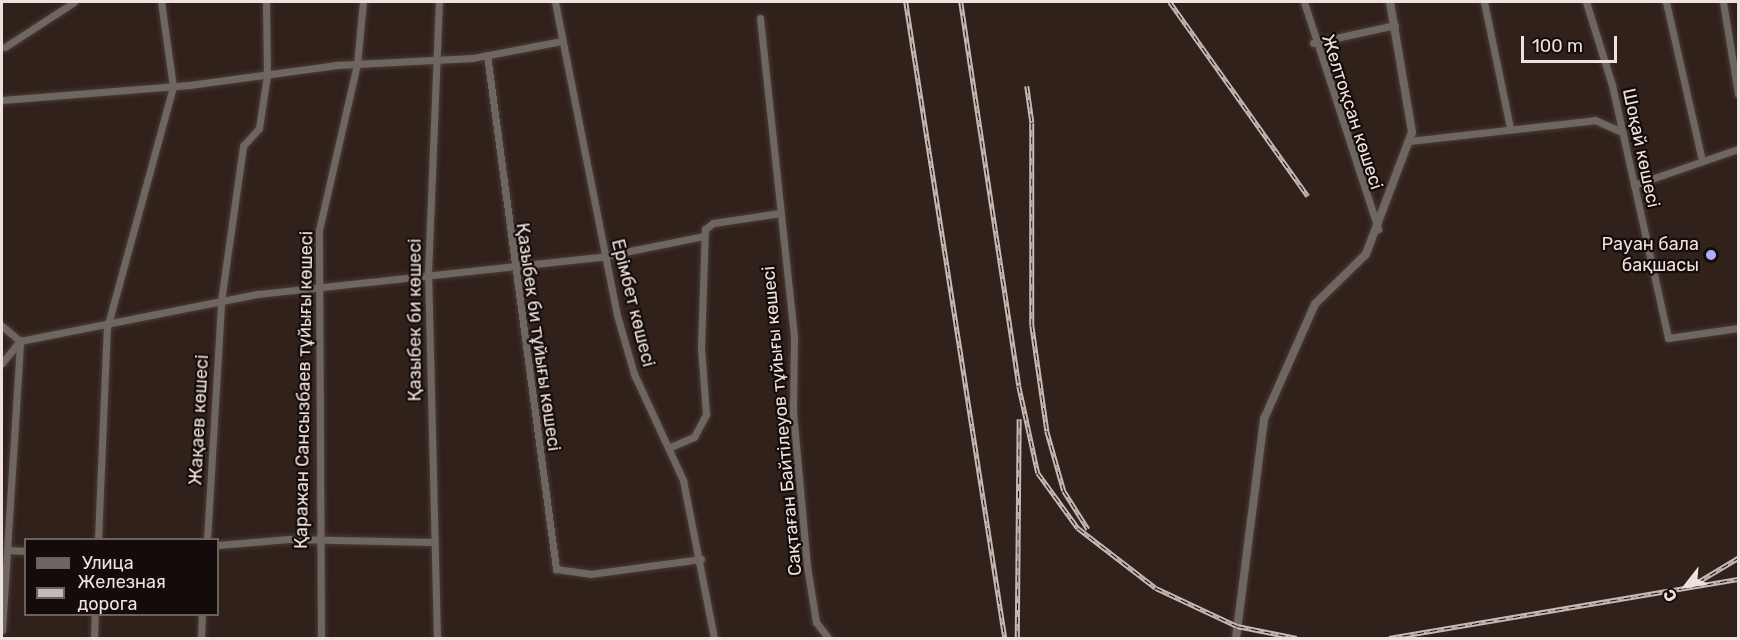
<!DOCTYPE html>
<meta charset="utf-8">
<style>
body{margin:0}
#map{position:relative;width:1740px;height:640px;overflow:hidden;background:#31211b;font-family:Rubik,sans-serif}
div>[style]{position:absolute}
.roads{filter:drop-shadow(0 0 2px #4b3c36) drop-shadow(0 0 2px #4b3c36)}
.minor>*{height:7px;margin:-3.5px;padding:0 3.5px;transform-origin:3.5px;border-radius:3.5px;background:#6d6661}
.tertiary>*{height:8px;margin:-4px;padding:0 4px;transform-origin:4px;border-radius:4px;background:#6d6661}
.rail>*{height:4.5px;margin-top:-2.25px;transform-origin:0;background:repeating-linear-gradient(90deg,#140c0a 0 7px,#c7bab6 0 14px);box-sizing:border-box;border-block:2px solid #c7bab6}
.dots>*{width:16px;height:16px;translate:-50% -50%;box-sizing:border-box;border:3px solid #140c0a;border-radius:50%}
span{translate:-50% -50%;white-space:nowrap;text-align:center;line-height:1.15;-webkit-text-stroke:4.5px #140c0a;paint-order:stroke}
.street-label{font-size:18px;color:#eee2de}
.poi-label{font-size:18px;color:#eee2de}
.right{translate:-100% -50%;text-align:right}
.frame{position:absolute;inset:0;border:3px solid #eee2de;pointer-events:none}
.legend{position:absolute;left:24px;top:538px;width:195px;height:78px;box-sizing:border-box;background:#140c0a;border:2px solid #6b625f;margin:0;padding:8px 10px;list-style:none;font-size:18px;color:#eee2de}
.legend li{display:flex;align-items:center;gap:12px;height:30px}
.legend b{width:30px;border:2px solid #6b625f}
.north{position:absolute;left:1656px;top:556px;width:60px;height:60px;-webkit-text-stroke:4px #140c0a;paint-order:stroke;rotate:239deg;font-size:16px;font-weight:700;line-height:24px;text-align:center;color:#eee2de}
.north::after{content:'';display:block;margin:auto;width:21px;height:27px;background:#eee2de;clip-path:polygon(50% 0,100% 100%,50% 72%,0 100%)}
.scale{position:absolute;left:1521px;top:36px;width:96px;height:27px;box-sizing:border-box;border:3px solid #eee2de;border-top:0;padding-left:8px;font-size:18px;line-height:21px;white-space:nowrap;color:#eee2de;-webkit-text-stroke:4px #140c0a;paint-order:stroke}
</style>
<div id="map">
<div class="roads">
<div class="minor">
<i style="left:555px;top:2px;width:319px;rotate:78.8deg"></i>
<i style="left:617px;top:315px;width:61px;rotate:73.9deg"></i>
<i style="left:634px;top:374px;width:117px;rotate:65.2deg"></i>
<i style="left:683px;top:480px;width:161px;rotate:78.9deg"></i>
<i style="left:1304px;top:2px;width:239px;rotate:71.9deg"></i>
<i style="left:1484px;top:2px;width:128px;rotate:78.3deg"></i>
<i style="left:1586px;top:2px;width:87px;rotate:72.6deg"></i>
<i style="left:1612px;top:85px;width:259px;rotate:77.5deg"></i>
<i style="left:1668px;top:338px;width:71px;rotate:-8.1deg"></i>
<i style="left:1666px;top:2px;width:163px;rotate:77.2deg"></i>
<i style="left:1723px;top:2px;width:93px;rotate:80.7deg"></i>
<i style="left:760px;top:18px;width:321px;rotate:83.9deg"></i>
<i style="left:794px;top:337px;width:75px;rotate:90.8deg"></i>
<i style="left:793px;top:412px;width:155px;rotate:84.8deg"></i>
<i style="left:807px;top:566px;width:57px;rotate:80.9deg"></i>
<i style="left:816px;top:622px;width:20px;rotate:53deg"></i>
<i style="left:1313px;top:43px;width:84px;rotate:-12.4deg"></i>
<i style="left:5px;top:47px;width:82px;rotate:-33.1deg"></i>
<i style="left:487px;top:55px;width:519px;rotate:82.35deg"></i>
<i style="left:556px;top:569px;width:34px;rotate:8deg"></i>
<i style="left:590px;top:574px;width:112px;rotate:-7.7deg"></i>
<i style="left:2px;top:100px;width:188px;rotate:-4.6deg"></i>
<i style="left:189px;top:85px;width:148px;rotate:-7.7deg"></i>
<i style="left:336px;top:65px;width:137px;rotate:-2.9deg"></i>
<i style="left:473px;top:58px;width:91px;rotate:-10.8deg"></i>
<i style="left:1409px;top:141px;width:187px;rotate:-6.4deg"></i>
<i style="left:1595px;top:120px;width:30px;rotate:24deg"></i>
<i style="left:1634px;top:185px;width:110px;rotate:-19.1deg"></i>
<i style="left:2px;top:326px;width:23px;rotate:40deg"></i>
<i style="left:2px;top:363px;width:28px;rotate:-51deg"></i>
<i style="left:20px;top:341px;width:243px;rotate:-11.2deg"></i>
<i style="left:258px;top:294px;width:349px;rotate:-6.2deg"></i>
<i style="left:605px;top:256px;width:100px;rotate:-11.5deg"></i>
<i style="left:668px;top:448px;width:28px;rotate:-23deg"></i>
<i style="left:694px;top:437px;width:26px;rotate:-62deg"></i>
<i style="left:706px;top:414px;width:66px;rotate:-94.3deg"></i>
<i style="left:701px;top:348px;width:119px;rotate:-88.1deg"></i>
<i style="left:705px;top:229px;width:10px;rotate:-37deg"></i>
<i style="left:713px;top:223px;width:68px;rotate:-8.5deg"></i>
<i style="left:98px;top:540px;width:212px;rotate:-87.6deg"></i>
<i style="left:107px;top:328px;width:250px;rotate:-74.7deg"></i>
<i style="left:173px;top:87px;width:86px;rotate:-98deg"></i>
<i style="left:207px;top:540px;width:239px;rotate:-86.6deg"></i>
<i style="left:221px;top:301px;width:157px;rotate:-81.9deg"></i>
<i style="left:243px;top:146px;width:24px;rotate:-48deg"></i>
<i style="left:259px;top:128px;width:54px;rotate:-81.4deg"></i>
<i style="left:267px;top:75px;width:73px;rotate:-90.8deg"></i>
<i style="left:218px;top:545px;width:71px;rotate:-4.8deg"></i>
<i style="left:289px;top:539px;width:144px;rotate:1.2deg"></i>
<i style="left:7px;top:550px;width:19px;rotate:3deg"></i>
<i style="left:2px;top:630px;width:290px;rotate:-86.4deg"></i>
<i style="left:94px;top:638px;width:24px;rotate:-88deg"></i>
<i style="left:201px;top:638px;width:24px;rotate:-88deg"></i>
<i style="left:321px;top:638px;width:408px;rotate:-90.3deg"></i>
<i style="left:319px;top:230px;width:170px;rotate:-77.1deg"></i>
<i style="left:357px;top:64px;width:62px;rotate:-84.5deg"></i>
<i style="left:437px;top:638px;width:365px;rotate:-91.4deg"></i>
<i style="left:428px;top:273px;width:271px;rotate:-87.7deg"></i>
</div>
<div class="tertiary">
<i style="left:1236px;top:638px;width:221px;rotate:-82.7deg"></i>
<i style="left:1264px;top:419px;width:126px;rotate:-66.1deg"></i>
<i style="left:1315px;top:304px;width:71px;rotate:-44.4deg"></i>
<i style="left:1366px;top:254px;width:130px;rotate:-69.3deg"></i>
<i style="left:1412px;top:132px;width:132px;rotate:-99.6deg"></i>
</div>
</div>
<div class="rail">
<i style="left:906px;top:2px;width:644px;rotate:81.15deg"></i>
<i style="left:961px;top:2px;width:388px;rotate:81.4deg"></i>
<i style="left:1019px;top:386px;width:89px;rotate:77.7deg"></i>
<i style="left:1038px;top:473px;width:68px;rotate:54deg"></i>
<i style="left:1078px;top:528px;width:98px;rotate:37.6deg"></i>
<i style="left:1156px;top:588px;width:89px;rotate:25.1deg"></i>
<i style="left:1237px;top:626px;width:61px;rotate:11.3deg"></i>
<i style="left:1170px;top:2px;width:238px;rotate:54.6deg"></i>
<i style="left:1027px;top:86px;width:37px;rotate:82deg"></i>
<i style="left:1032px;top:123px;width:202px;rotate:90deg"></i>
<i style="left:1032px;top:325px;width:107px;rotate:81.9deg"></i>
<i style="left:1047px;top:431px;width:62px;rotate:74.2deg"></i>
<i style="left:1064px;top:491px;width:45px;rotate:57.7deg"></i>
<i style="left:1698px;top:582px;width:47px;rotate:-31deg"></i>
<i style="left:1017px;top:638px;width:219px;rotate:-89.5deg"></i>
<i style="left:1389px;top:638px;width:354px;rotate:-9.6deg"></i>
</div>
<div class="dots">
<i style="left:1711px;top:255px;background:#b2adf9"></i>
</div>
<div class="street-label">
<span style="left:1352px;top:112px;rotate:72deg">Желтоқсан көшесі</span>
<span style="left:1641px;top:148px;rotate:78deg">Шоқай көшесі</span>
<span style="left:633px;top:303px;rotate:76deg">Ерімбет көшесі</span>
<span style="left:415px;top:320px;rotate:-90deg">Қазыбек би көшесі</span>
<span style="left:538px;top:337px;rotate:82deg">Қазыбек би тұйығы көшесі</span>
<span style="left:304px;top:390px;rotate:-89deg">Қаражан Сансызбаев тұйығы көшесі</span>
<span style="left:199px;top:420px;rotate:-87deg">Жақаев көшесі</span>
<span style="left:782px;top:421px;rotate:-95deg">Сақтаған Байтілеуов тұйығы көшесі</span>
</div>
<div class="poi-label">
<span class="right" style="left:1699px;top:255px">Рауан бала<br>бақшасы</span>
</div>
<div class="frame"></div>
<ul class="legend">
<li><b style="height:8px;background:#6d6661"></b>Улица</li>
<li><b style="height:8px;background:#c7bab6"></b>Железная дорога</li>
</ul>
<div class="north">С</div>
<div class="scale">100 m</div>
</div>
